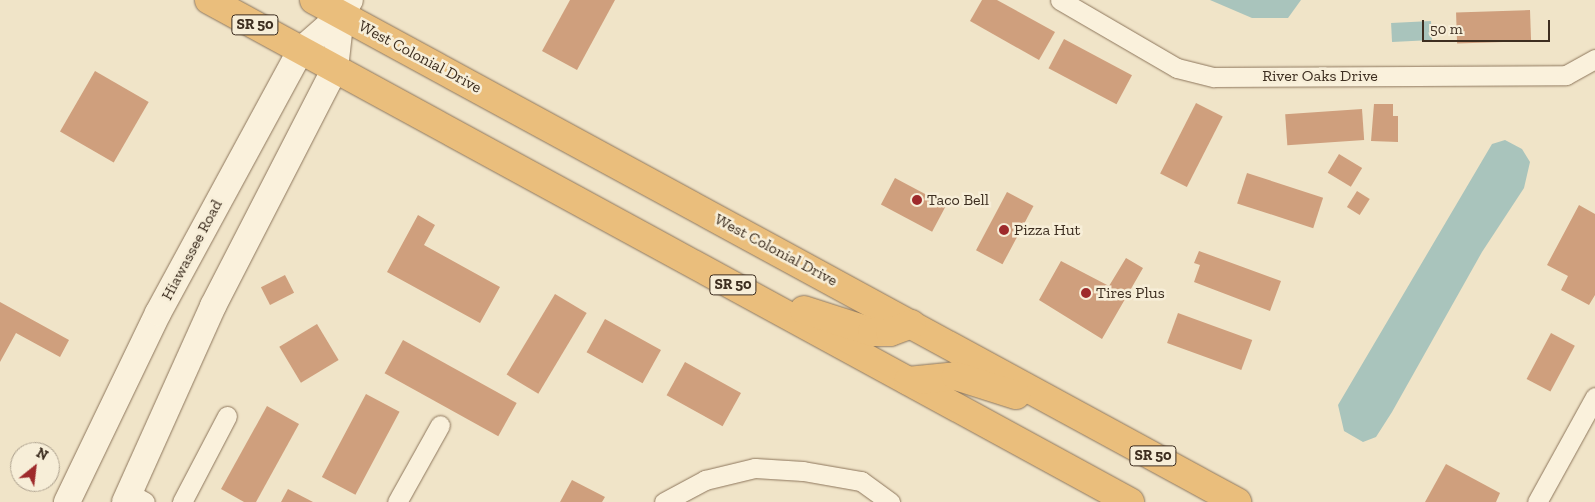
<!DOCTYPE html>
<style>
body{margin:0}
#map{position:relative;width:1595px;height:502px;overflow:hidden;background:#f0e4c8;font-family:"Zilla Slab",serif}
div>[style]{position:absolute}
.water>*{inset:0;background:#a9c4bc;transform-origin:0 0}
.building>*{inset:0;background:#cf9f7d;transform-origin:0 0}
.roads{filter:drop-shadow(0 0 1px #8d765c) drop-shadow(0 0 1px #8d765c)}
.minor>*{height:19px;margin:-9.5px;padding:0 9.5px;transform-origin:9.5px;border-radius:9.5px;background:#faf1dc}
.secondary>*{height:26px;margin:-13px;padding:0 13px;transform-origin:13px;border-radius:13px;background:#faf1dc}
.trunk>*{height:28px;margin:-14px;padding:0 14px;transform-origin:14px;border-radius:14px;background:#eabe7c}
.dots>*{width:14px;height:14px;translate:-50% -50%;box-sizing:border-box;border:2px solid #f7eed8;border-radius:50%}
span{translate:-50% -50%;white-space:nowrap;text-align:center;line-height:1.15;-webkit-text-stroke:5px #f7eed8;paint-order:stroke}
.shield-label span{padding:1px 4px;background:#f7eed8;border:1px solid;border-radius:4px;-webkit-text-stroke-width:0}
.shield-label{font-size:15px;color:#3d2e20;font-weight:700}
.street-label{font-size:16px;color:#3d2e20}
.poi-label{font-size:16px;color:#3d2e20}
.left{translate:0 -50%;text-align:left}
.north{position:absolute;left:10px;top:442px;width:50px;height:50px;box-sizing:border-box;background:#f7eed8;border:1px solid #ada18e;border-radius:50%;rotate:29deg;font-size:14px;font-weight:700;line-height:20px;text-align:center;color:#3d2e20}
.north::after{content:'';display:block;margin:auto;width:18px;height:22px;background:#9e2a2b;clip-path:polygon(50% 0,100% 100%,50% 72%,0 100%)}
.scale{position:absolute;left:1422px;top:20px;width:128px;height:22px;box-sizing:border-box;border:2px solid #3d2e20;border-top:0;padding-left:6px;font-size:15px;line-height:18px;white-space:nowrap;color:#3d2e20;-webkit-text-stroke:4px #f7eed8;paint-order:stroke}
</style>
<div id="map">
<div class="water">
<i style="clip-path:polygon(1210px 0,1301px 0,1288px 18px,1252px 18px)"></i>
<i style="left:1431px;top:21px;width:19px;height:40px;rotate:87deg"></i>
<i style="clip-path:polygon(1505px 140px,1522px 149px,1530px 162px,1524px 188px,1482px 252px,1392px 412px,1376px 437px,1363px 442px,1344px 431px,1338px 405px,1492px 144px)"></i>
</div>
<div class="building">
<i style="clip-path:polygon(570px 0,615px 0,577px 70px,542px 51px)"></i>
<i style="clip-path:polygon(982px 0,997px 0,1055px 32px,1039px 60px,970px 21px)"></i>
<i style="left:1530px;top:10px;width:31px;height:74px;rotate:88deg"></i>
<i style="left:1064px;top:39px;width:77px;height:33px;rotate:28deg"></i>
<i style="left:95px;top:71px;width:62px;height:70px;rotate:30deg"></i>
<i style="left:1196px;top:103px;width:30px;height:79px;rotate:27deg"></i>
<i style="clip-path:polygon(1374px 104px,1393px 104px,1393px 116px,1398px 116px,1398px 142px,1371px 141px)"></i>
<i style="left:1362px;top:109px;width:31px;height:77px;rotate:86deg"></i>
<i style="left:1339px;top:154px;width:27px;height:22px;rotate:31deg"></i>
<i style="left:1247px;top:173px;width:80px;height:32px;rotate:18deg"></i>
<i style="left:895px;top:178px;width:58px;height:30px;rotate:28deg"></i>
<i style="left:1357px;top:191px;width:15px;height:19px;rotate:32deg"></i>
<i style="left:1007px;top:192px;width:30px;height:66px;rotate:28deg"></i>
<i style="clip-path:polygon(1579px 205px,1595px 214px,1595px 295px,1589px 305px,1561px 290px,1568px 276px,1547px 265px)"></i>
<i style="clip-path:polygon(418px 215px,435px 225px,424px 245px,500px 287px,480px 323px,387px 272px)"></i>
<i style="clip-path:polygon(1199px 251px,1281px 281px,1270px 311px,1194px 282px,1200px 265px,1194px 263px)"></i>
<i style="clip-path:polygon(1126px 258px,1143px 268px,1102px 339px,1039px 300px,1061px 261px,1109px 286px)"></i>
<i style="left:285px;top:275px;width:20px;height:27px;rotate:63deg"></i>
<i style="left:555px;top:294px;width:37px;height:94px;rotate:31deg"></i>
<i style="clip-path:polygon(0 302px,69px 340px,60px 357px,16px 333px,0 362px)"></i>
<i style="left:1178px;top:313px;width:79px;height:32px;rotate:20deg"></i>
<i style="left:605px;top:319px;width:64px;height:38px;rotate:29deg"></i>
<i style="left:317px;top:324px;width:42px;height:44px;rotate:59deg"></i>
<i style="left:1551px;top:333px;width:27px;height:52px;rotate:28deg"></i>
<i style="left:403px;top:340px;width:130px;height:38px;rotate:29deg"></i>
<i style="left:685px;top:362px;width:64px;height:38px;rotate:29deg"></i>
<i style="left:366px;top:394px;width:38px;height:94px;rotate:28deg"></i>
<i style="clip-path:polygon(267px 406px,299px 424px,256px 502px,244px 502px,221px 489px)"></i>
<i style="clip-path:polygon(1446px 464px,1500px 493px,1496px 502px,1425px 502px)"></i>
<i style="clip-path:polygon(572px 480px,605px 497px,602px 502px,560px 502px)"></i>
<i style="clip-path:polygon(288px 489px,313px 502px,281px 502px)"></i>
</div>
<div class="roads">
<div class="minor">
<i style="left:1060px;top:0;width:135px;rotate:30.2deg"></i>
<i style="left:1177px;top:68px;width:38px;rotate:14deg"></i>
<i style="left:1214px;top:77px;width:352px;rotate:-0.3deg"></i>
<i style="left:1566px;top:75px;width:33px;rotate:-29deg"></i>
<i style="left:129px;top:493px;width:18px;rotate:29deg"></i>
<i style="left:182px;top:502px;width:97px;rotate:-62.4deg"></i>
<i style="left:397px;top:502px;width:88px;rotate:-60.8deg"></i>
<i style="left:664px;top:502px;width:47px;rotate:-28.2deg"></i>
<i style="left:705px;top:480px;width:51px;rotate:-13.5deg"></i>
<i style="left:755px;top:468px;width:48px;rotate:3.6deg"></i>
<i style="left:803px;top:471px;width:59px;rotate:9.8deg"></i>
<i style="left:861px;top:481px;width:36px;rotate:36deg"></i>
<i style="left:1537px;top:502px;width:120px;rotate:-61.1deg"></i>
</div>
<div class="secondary">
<i style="left:67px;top:502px;width:210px;rotate:-64.3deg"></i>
<i style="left:158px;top:313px;width:299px;rotate:-61.5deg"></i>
<i style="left:301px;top:50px;width:53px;rotate:-41.2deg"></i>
<i style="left:341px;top:15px;width:17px;rotate:-59deg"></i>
<i style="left:125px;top:502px;width:215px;rotate:-65.8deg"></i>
<i style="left:213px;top:306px;width:267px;rotate:-62.8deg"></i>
<i style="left:335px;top:69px;width:54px;rotate:-83.7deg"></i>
</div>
<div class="trunk">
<i style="left:209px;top:0;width:1049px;rotate:28.59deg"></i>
<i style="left:314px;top:0;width:1051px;rotate:28.54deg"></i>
<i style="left:804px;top:310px;width:71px;rotate:17.9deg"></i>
<i style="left:872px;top:332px;width:18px"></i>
<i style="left:890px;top:332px;width:23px;rotate:-20deg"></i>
<i style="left:908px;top:381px;width:48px;rotate:-5.9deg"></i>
<i style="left:956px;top:376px;width:63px;rotate:17.6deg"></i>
</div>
</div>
<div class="dots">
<i style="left:917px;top:200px;background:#9e2a2b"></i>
<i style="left:1004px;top:230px;background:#9e2a2b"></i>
<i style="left:1086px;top:293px;background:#9e2a2b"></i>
</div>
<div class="shield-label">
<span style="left:255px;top:25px">SR 50</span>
<span style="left:733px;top:285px">SR 50</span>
<span style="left:1153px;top:456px">SR 50</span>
</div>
<div class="street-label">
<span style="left:420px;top:57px;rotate:28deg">West Colonial Drive</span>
<span style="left:1320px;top:76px">River Oaks Drive</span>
<span style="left:192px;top:250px;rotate:-62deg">Hiawassee Road</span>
<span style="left:776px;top:250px;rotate:28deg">West Colonial Drive</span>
</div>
<div class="poi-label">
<span class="left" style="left:927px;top:200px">Taco Bell</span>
<span class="left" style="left:1014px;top:230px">Pizza Hut</span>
<span class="left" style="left:1096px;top:293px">Tires Plus</span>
</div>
<div class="north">N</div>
<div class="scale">50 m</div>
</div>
